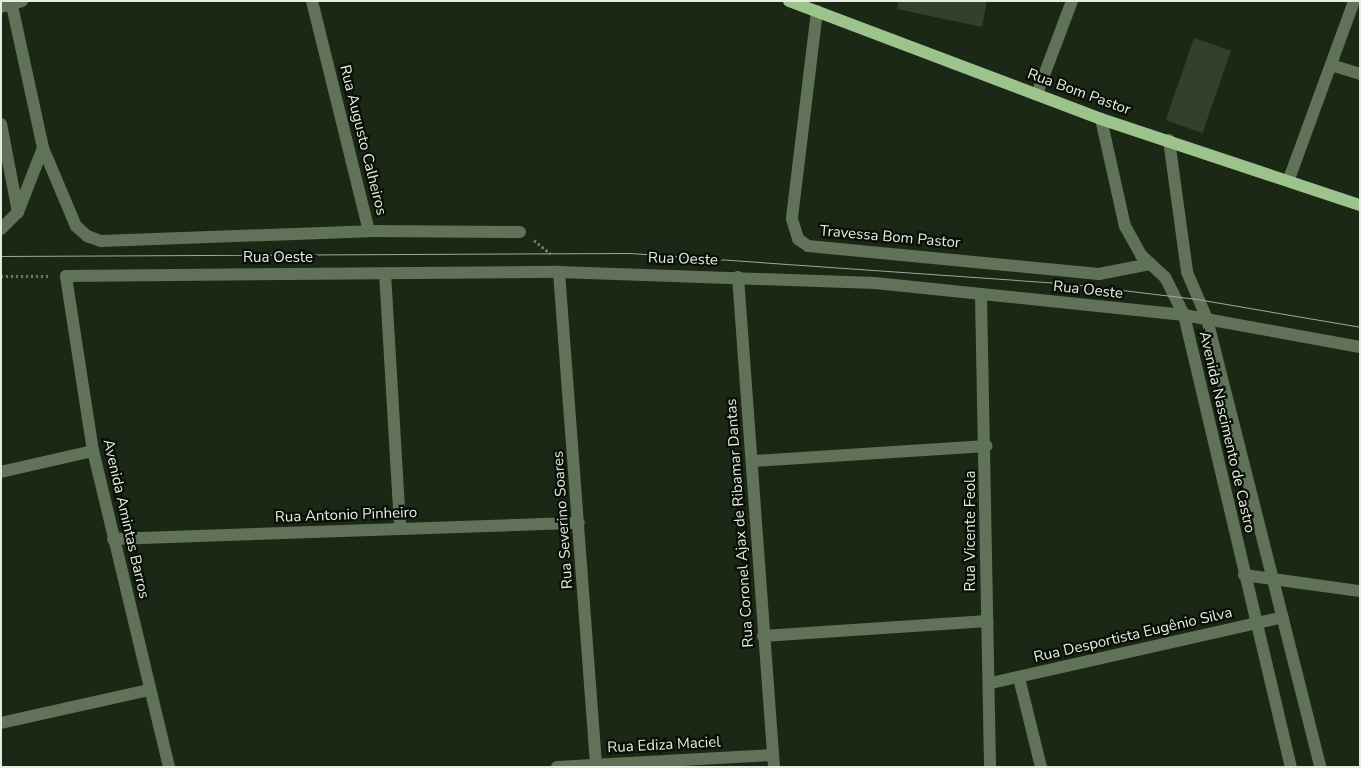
<!DOCTYPE html>
<meta charset="utf-8">
<style>
body{margin:0}
#map{position:relative;width:1361px;height:768px;overflow:hidden;background:#1b2815;font-family:"Nunito Sans",sans-serif}
div>[style]{position:absolute}
.building>*{inset:0;background:#32402c;transform-origin:0 0}
.path>*{height:3px;margin-top:-1.5px;transform-origin:0;background:repeating-linear-gradient(90deg,#6c7867 0 2.5px,transparent 0 5px)}
.minor>*{height:12px;margin:-6px;padding:0 6px;transform-origin:6px;border-radius:6px;background:#607359}
.major>*{height:12px;margin:-6px;padding:0 6px;transform-origin:6px;border-radius:6px;background:#9dc38d}
.tram>*{height:1px;margin:-0.5px;padding:0 0.5px;transform-origin:0.5px;border-radius:0.5px;background:#9fa99a}
span{translate:-50% -50%;white-space:nowrap;text-align:center;line-height:1.15;-webkit-text-stroke:4.5px #090f07;paint-order:stroke}
.street-label{font-size:15px;color:#e4ede0}
.frame{position:absolute;inset:0;border:2px solid #e4ede0;pointer-events:none}
</style>
<div id="map">
<div class="building">
<i style="clip-path:polygon(898px 1px,987px 1px,982px 27px,897px 9px)"></i>
<i style="left:1194px;top:38px;width:39px;height:87px;rotate:19deg"></i>
</div>
<div class="path">
<i style="left:534px;top:240px;width:21px;rotate:39deg"></i>
<i style="left:1px;top:276px;width:47px"></i>
</div>
<div class="minor">
<i style="left:11px;top:1px;width:150px;rotate:77.7deg"></i>
<i style="left:43px;top:148px;width:85px;rotate:67.1deg"></i>
<i style="left:76px;top:226px;width:15px;rotate:42deg"></i>
<i style="left:87px;top:236px;width:15px;rotate:20deg"></i>
<i style="left:101px;top:241px;width:268px;rotate:-2.1deg"></i>
<i style="left:312px;top:1px;width:237px;rotate:76.1deg"></i>
<i style="left:369px;top:231px;width:151px;rotate:0.4deg"></i>
<i style="left:1px;top:7px;width:22px;rotate:-16deg"></i>
<i style="left:817px;top:11px;width:209px;rotate:96.9deg"></i>
<i style="left:792px;top:219px;width:21px;rotate:73deg"></i>
<i style="left:798px;top:239px;width:12px;rotate:35deg"></i>
<i style="left:808px;top:246px;width:292px;rotate:5.5deg"></i>
<i style="left:1099px;top:274px;width:52px;rotate:-11.1deg"></i>
<i style="left:1331px;top:65px;width:30px;rotate:17deg"></i>
<i style="left:1037px;top:94px;width:99px;rotate:-69.4deg"></i>
<i style="left:1101px;top:119px;width:110px;rotate:77.4deg"></i>
<i style="left:1125px;top:226px;width:33px;rotate:61deg"></i>
<i style="left:1141px;top:255px;width:33px;rotate:43deg"></i>
<i style="left:1165px;top:277px;width:42px;rotate:63.4deg"></i>
<i style="left:1184px;top:315px;width:464px;rotate:76.7deg"></i>
<i style="left:1px;top:124px;width:90px;rotate:79.1deg"></i>
<i style="left:1169px;top:140px;width:133px;rotate:82.2deg"></i>
<i style="left:1187px;top:272px;width:51px;rotate:66.9deg"></i>
<i style="left:1207px;top:319px;width:462px;rotate:75.8deg"></i>
<i style="left:1289px;top:179px;width:189px;rotate:-69.9deg"></i>
<i style="left:1px;top:229px;width:24px;rotate:-45deg"></i>
<i style="left:18px;top:212px;width:69px;rotate:-68.7deg"></i>
<i style="left:559px;top:272px;width:496px;rotate:85.7deg"></i>
<i style="left:385px;top:273px;width:256px;rotate:86.6deg"></i>
<i style="left:738px;top:277px;width:491px;rotate:85.8deg"></i>
<i style="left:981px;top:296px;width:471px;rotate:88.9deg"></i>
<i style="left:753px;top:461px;width:234px;rotate:-3.7deg"></i>
<i style="left:1px;top:472px;width:94px;rotate:-12.9deg"></i>
<i style="left:113px;top:539px;width:466px;rotate:-2deg"></i>
<i style="left:1244px;top:575px;width:117px;rotate:7.9deg"></i>
<i style="left:763px;top:636px;width:225px;rotate:-3.8deg"></i>
<i style="left:1019px;top:678px;width:92px;rotate:76.1deg"></i>
<i style="left:991px;top:683px;width:299px;rotate:-12.7deg"></i>
<i style="left:1px;top:723px;width:152px;rotate:-12.6deg"></i>
<i style="left:169px;top:767px;width:325px;rotate:-103.5deg"></i>
<i style="left:93px;top:451px;width:177px;rotate:-98.8deg"></i>
<i style="left:66px;top:276px;width:493px;rotate:-0.5deg"></i>
<i style="left:559px;top:272px;width:316px;rotate:2deg"></i>
<i style="left:875px;top:283px;width:311px;rotate:5.9deg"></i>
<i style="left:1184px;top:315px;width:179px;rotate:10.3deg"></i>
<i style="left:557px;top:767px;width:216px;rotate:-3.2deg"></i>
</div>
<div class="major">
<i style="left:789px;top:1px;width:334px;rotate:20.7deg"></i>
<i style="left:1101px;top:119px;width:273px;rotate:18.4deg"></i>
</div>
<div class="tram">
<i style="left:1px;top:256px;width:629px;rotate:-0.27deg"></i>
<i style="left:630px;top:253px;width:434px;rotate:4deg"></i>
<i style="left:1063px;top:283px;width:135px;rotate:6.8deg"></i>
<i style="left:1197px;top:299px;width:165px;rotate:9.7deg"></i>
</div>
<div class="street-label">
<span style="left:1079px;top:92px;rotate:20deg">Rua Bom Pastor</span>
<span style="left:363px;top:140px;rotate:76deg">Rua Augusto Calheiros</span>
<span style="left:890px;top:237px;rotate:5deg">Travessa Bom Pastor</span>
<span style="left:278px;top:258px">Rua Oeste</span>
<span style="left:683px;top:259px;rotate:2deg">Rua Oeste</span>
<span style="left:1088px;top:290px;rotate:6deg">Rua Oeste</span>
<span style="left:1227px;top:432px;rotate:77deg">Avenida Nascimento de Castro</span>
<span style="left:346px;top:515px;rotate:-2deg">Rua Antonio Pinheiro</span>
<span style="left:126px;top:519px;rotate:77deg">Avenida Amintas Barros</span>
<span style="left:563px;top:520px;rotate:-94deg">Rua Severino Soares</span>
<span style="left:740px;top:523px;rotate:-94deg">Rua Coronel Ajax de Ribamar Dantas</span>
<span style="left:971px;top:531px;rotate:-90deg">Rua Vicente Feola</span>
<span style="left:1133px;top:635px;rotate:-13deg">Rua Desportista Eugênio Silva</span>
<span style="left:664px;top:745px;rotate:-3deg">Rua Ediza Maciel</span>
</div>
<div class="frame"></div>
</div>
